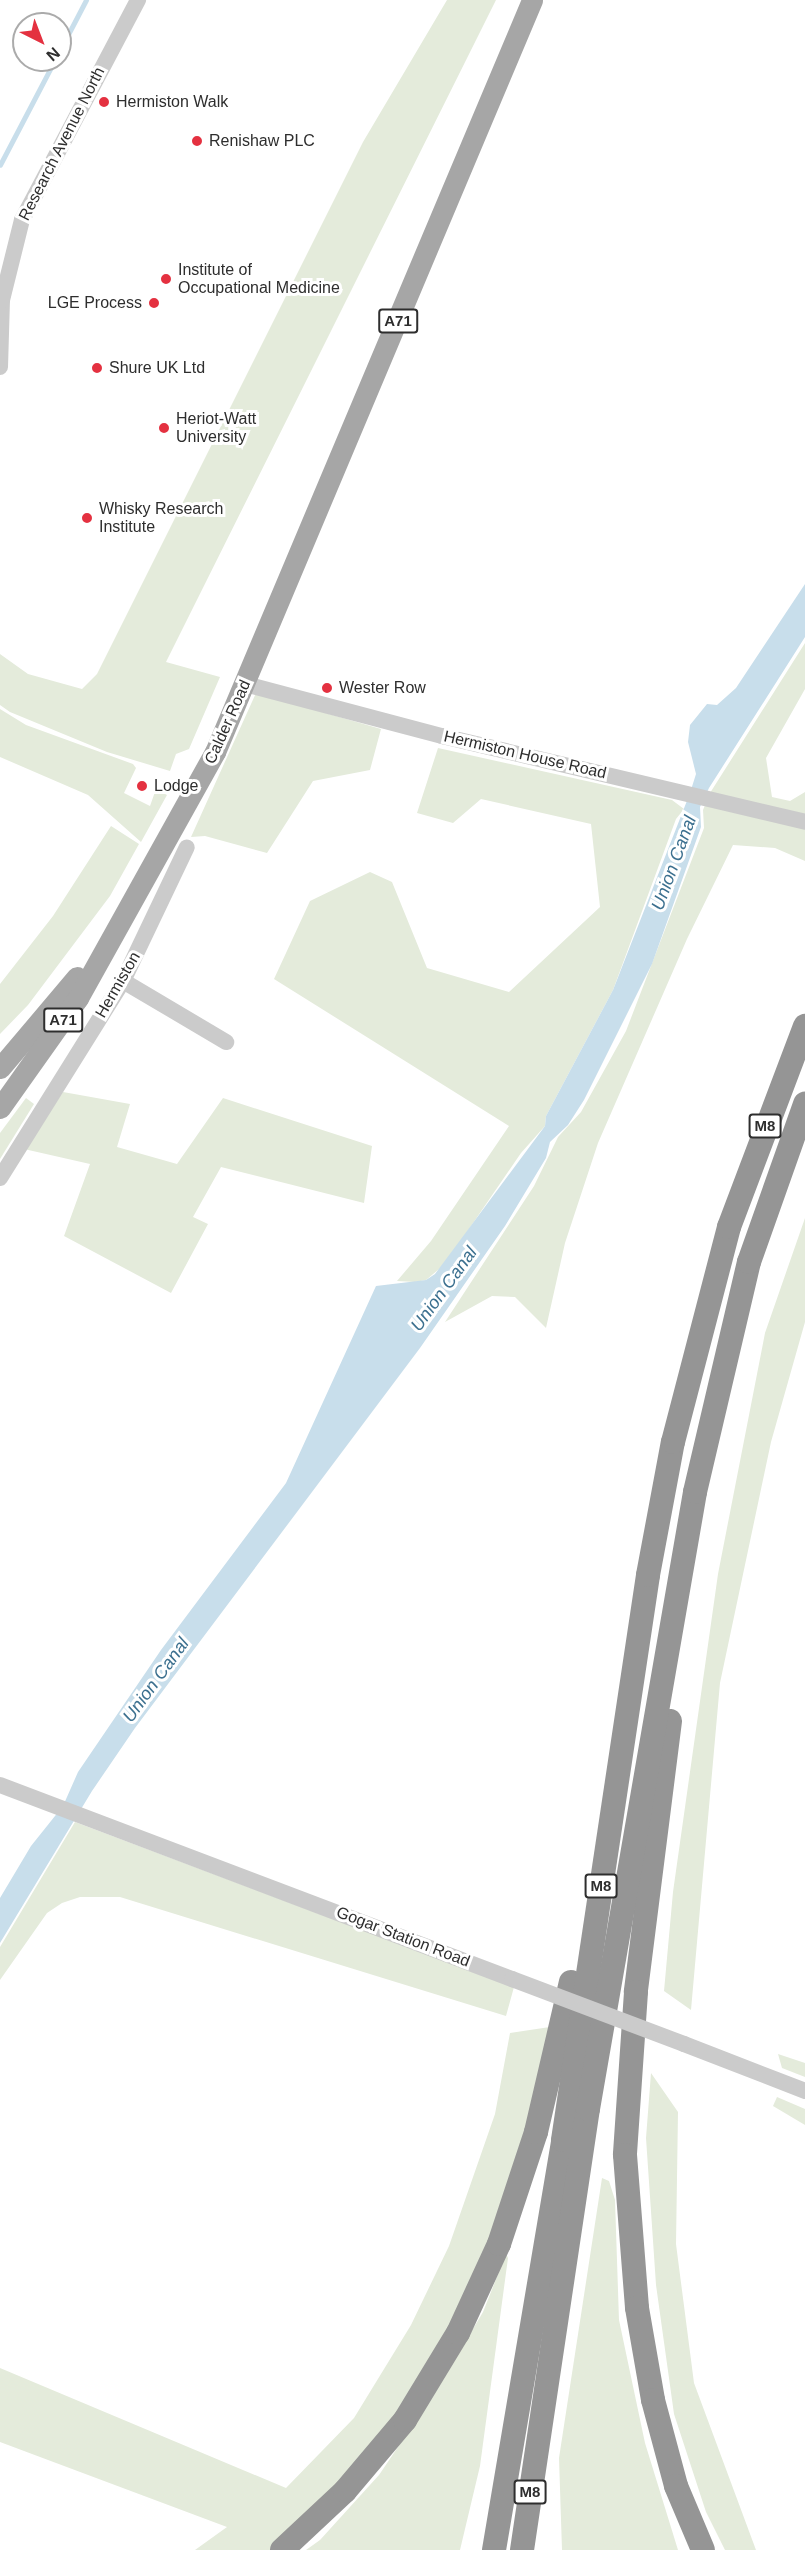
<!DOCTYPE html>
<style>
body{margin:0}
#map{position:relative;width:805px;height:2550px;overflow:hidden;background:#fff;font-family:Helvetica,sans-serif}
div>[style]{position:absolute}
.green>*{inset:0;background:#e4ebdb}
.water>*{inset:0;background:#c8deeb}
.stream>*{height:4.5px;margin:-2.25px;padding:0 2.25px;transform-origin:2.25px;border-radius:2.25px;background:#c8deeb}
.minor>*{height:16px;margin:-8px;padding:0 8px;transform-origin:8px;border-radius:8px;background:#cbcbcb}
.major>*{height:21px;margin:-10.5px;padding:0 10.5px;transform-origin:10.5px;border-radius:10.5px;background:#a6a6a6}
.highway>*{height:24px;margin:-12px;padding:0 12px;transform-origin:12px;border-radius:12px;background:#959595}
.minor-bridge>*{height:16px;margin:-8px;padding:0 8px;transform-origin:8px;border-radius:8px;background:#cbcbcb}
.dots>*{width:16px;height:16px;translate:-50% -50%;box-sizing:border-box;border:3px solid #fff;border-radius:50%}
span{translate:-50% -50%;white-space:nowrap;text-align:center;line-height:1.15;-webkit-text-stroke:6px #fff;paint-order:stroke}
.shield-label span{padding:2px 4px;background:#fff;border:2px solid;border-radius:4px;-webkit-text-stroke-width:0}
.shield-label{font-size:15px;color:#2e2e2e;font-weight:700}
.poi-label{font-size:16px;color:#2e2e2e}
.left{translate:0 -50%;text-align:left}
.right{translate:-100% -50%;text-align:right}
.street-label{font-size:16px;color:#2e2e2e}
.water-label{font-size:18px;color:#3c708f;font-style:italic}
.north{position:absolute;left:12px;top:12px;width:60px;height:60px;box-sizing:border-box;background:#fff;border:2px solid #ababab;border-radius:50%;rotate:138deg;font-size:16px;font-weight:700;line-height:24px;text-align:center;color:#2e2e2e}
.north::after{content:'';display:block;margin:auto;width:21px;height:27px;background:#e43140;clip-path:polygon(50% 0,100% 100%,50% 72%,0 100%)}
</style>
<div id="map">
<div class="green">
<i style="clip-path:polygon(447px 0,496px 0,166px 662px,220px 677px,189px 749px,176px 754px,170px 771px,107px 752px,10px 712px,0 705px,0 654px,28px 674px,82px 689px,97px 674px,363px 142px)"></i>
<i style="clip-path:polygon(805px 643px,805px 689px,766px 758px,772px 797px,790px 801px,805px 792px,805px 861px,775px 848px,733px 845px,687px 939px,598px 1143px,565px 1243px,546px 1328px,515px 1297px,492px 1296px,445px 1322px,534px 1186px,558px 1137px,581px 1112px,626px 1031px,704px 828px,703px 810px,710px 793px)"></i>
<i style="clip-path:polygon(256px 693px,381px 729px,370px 770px,313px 781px,267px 853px,205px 836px,191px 837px)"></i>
<i style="clip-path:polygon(0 709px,26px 725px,133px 764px,136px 768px,124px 793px,150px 806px,156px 789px,167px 795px,141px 842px,88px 795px,0 757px)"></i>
<i style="clip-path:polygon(438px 748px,672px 800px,684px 809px,676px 819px,613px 990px,546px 1116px,545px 1126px,521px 1153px,445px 1264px,426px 1280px,415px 1282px,397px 1281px,431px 1241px,509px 1126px,274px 979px,310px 901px,370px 872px,392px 882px,427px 968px,509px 992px,600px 907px,591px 824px,481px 799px,453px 823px,417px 813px)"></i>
<i style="clip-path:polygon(111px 826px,139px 844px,110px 896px,28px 1005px,0 1034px,0 984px,53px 916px)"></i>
<i style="clip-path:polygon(63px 1092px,130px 1104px,117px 1147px,177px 1164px,223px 1098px,372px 1146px,364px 1203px,221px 1167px,193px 1217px,208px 1224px,171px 1293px,64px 1236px,90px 1164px,24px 1149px)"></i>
<i style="clip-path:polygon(26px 1098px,34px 1104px,0 1159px,0 1133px)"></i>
<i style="clip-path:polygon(805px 1218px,805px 1322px,771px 1442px,720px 1683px,691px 2010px,664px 1991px,673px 1892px,718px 1574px,765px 1333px)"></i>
<i style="clip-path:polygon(75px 1822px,514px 1987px,506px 2016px,120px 1897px,80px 1897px,62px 1903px,47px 1913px,0 1980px,0 1947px)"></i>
<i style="clip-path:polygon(563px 2025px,536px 2132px,431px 2381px,282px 2550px,195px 2550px,227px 2527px,0 2442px,0 2368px,286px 2488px,354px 2418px,411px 2325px,449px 2246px,495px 2114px,510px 2033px)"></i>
<i style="clip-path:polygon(778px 2054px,805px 2063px,805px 2077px,782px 2068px)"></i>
<i style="clip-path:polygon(651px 2073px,678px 2112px,676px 2244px,694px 2383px,756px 2550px,725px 2550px,706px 2512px,674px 2414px,656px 2285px,646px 2138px)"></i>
<i style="clip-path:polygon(777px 2097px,805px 2109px,805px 2125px,773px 2106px)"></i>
<i style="clip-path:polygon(602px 2178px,609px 2181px,615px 2200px,619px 2320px,645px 2443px,678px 2550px,562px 2550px,559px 2458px)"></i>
<i style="clip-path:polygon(506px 2254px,508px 2258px,480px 2466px,460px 2550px,306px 2550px,320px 2540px,379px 2475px,438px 2388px,483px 2312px)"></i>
</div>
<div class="water">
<i style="clip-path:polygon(805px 584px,805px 637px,709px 788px,700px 807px,701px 827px,652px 964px,584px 1100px,568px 1125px,550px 1142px,546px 1158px,505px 1226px,420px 1348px,135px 1728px,92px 1791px,0 1943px,0 1898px,31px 1846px,63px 1806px,78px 1772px,161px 1650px,286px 1483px,376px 1286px,426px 1280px,435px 1274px,545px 1126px,546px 1116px,613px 990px,690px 793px,696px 774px,688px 742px,690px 725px,707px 704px,717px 705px,736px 688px)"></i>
</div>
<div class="stream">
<i style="left:60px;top:50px;width:56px;rotate:-62.5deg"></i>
<i style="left:0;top:165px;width:119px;rotate:-62.4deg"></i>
</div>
<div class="minor">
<i style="left:0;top:367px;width:67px;rotate:-88.3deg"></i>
<i style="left:2px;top:300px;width:82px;rotate:-76deg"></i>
<i style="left:22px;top:220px;width:249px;rotate:-62.2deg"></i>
<i style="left:245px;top:684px;width:204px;rotate:14.8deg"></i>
<i style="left:442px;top:736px;width:373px;rotate:13.3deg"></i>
<i style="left:123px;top:981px;width:120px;rotate:30.6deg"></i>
<i style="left:0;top:1178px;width:232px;rotate:-58deg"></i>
<i style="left:123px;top:981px;width:148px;rotate:-64.5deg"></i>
<i style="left:0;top:1785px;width:548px;rotate:20.75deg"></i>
<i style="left:684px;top:2044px;width:130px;rotate:21.2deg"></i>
</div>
<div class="major">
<i style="left:0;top:1068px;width:119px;rotate:-49.8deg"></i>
<i style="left:0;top:1108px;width:135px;rotate:-54.7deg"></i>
<i style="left:78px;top:998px;width:282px;rotate:-60.9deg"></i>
<i style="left:215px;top:752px;width:816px;rotate:-67.14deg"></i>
</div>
<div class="highway">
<i style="left:670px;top:1721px;width:273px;rotate:97.2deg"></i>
<i style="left:636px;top:1992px;width:163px;rotate:93.9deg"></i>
<i style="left:625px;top:2155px;width:153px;rotate:85.5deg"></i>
<i style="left:637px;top:2308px;width:93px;rotate:80.1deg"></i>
<i style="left:653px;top:2400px;width:89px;rotate:75deg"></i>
<i style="left:676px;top:2486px;width:69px;rotate:67.1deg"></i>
<i style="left:282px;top:2550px;width:86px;rotate:-43.1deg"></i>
<i style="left:345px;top:2491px;width:93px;rotate:-49.8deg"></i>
<i style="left:405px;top:2420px;width:102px;rotate:-58.7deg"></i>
<i style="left:458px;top:2333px;width:98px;rotate:-65.3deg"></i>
<i style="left:499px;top:2244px;width:118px;rotate:-71.7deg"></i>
<i style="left:536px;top:2132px;width:154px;rotate:-76.9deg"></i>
<i style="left:494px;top:2550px;width:416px;rotate:-80.4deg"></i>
<i style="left:563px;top:2140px;width:571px;rotate:-81.44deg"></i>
<i style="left:648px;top:1575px;width:135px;rotate:-79.4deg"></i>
<i style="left:673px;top:1442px;width:222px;rotate:-75.4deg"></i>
<i style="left:729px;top:1227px;width:215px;rotate:-69.3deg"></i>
<i style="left:522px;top:2550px;width:446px;rotate:-81.5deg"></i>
<i style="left:588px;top:2109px;width:626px;rotate:-80.16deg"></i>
<i style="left:695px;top:1492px;width:236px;rotate:-76.8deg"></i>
<i style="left:749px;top:1262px;width:168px;rotate:-70.5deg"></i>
</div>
<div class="minor-bridge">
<i style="left:512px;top:1979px;width:184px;rotate:20.7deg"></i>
</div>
<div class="dots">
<i style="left:104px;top:102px;background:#e43140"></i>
<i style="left:197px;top:141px;background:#e43140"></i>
<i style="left:166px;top:279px;background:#e43140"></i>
<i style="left:154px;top:303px;background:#e43140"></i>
<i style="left:97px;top:368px;background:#e43140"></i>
<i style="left:164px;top:428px;background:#e43140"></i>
<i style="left:87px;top:518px;background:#e43140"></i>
<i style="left:327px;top:688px;background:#e43140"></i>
<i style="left:142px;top:786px;background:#e43140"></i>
</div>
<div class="shield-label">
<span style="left:398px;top:321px">A71</span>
<span style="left:63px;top:1020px">A71</span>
<span style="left:765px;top:1126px">M8</span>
<span style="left:601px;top:1886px">M8</span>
<span style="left:530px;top:2492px">M8</span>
</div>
<div class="poi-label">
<span class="left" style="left:116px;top:102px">Hermiston Walk</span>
<span class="left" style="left:209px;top:141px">Renishaw PLC</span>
<span class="left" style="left:178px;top:279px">Institute of<br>Occupational Medicine</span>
<span class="right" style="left:142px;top:303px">LGE Process</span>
<span class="left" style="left:109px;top:368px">Shure UK Ltd</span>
<span class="left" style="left:176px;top:428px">Heriot-Watt<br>University</span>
<span class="left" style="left:99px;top:518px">Whisky Research<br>Institute</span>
<span class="left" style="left:339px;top:688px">Wester Row</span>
<span class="left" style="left:154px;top:786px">Lodge</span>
</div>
<div class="street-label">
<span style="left:62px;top:144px;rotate:-63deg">Research Avenue North</span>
<span style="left:228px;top:722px;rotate:-66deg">Calder Road</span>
<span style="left:525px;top:755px;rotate:13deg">Hermiston House Road</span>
<span style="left:118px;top:985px;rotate:-60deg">Hermiston</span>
<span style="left:403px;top:1937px;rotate:21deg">Gogar Station Road</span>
</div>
<div class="water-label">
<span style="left:674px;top:863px;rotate:-70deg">Union Canal</span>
<span style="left:444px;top:1289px;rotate:-54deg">Union Canal</span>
<span style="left:156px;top:1680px;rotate:-54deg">Union Canal</span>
</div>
<div class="north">N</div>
</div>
